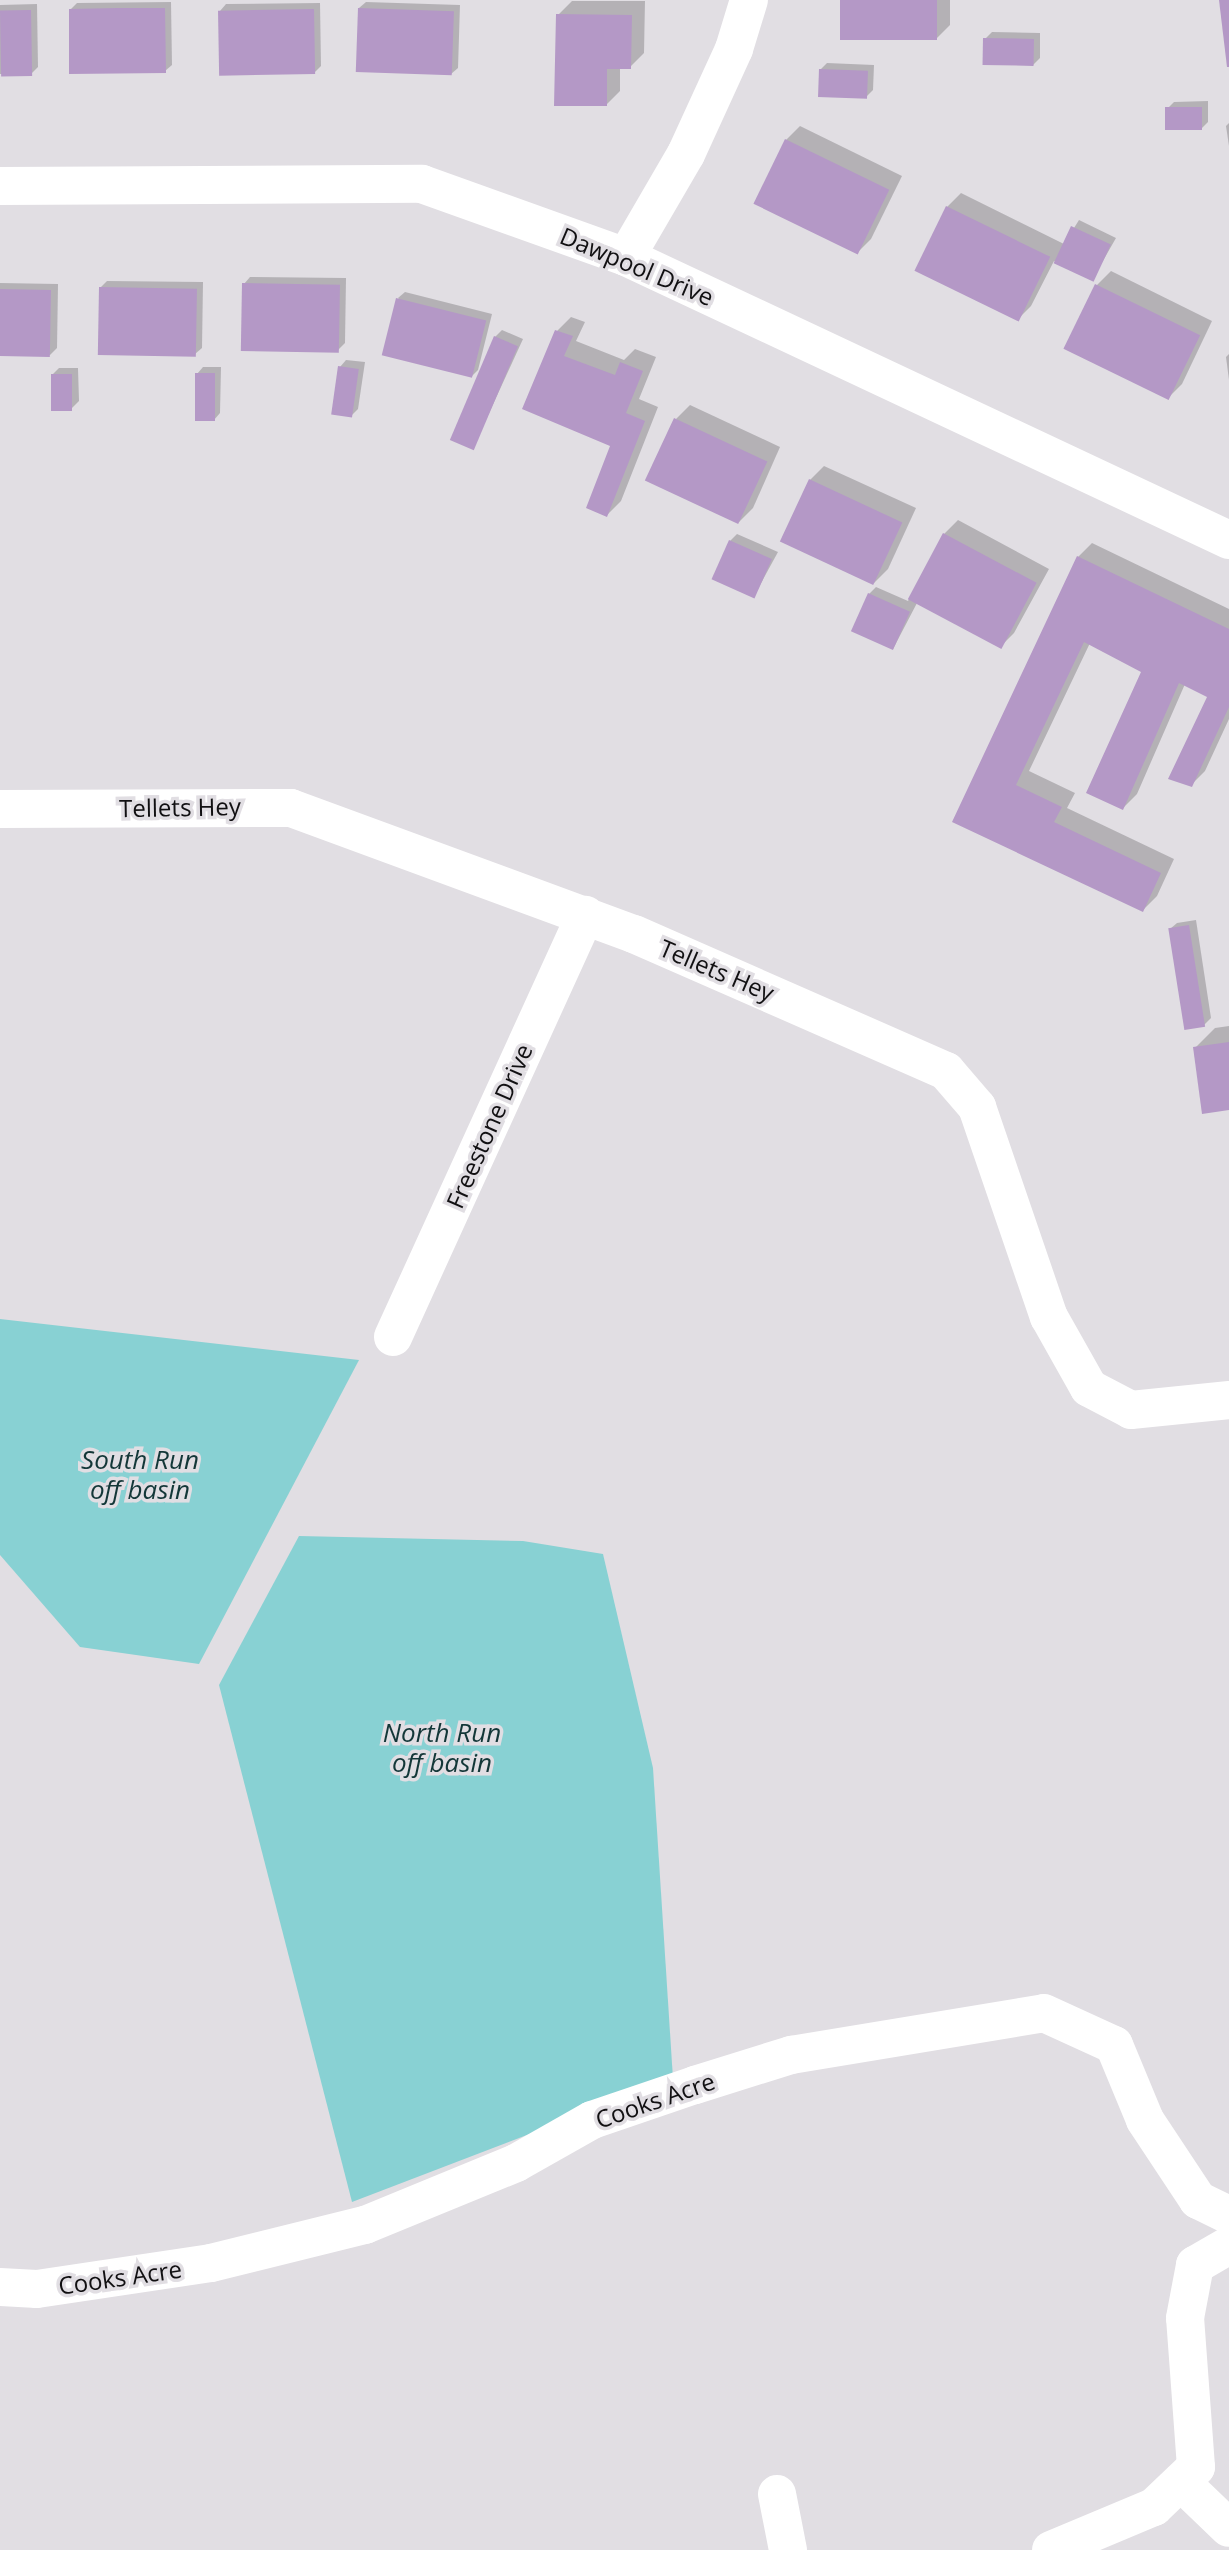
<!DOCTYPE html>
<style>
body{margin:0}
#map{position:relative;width:1229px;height:2550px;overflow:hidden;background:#e1dee3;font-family:"Open Sans",sans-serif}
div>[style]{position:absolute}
.water>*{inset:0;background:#88d1d3}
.shadow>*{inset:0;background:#0003}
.building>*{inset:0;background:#b498c6;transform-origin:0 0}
.minor>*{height:38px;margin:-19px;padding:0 19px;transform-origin:19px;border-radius:19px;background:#fff}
span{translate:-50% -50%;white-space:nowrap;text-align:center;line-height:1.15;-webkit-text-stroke:7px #e1dee3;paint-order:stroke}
.street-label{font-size:24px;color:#111012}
.water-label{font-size:26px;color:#133738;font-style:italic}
</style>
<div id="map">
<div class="water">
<i style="clip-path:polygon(0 1319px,359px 1360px,199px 1664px,80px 1647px,0 1555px)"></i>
<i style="clip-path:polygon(299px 1536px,523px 1541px,603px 1554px,653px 1768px,673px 2079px,352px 2202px,219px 1685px)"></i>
</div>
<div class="shadow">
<i style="clip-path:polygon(841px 0,950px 0,950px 25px,936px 39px)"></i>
<i style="clip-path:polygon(572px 1px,645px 1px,644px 53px,630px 67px,620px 67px,620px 91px,606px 105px,558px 15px)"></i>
<i style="clip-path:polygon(171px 2px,172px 65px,165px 71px,70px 10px,77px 3px)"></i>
<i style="clip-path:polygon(366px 2px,460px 5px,458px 68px,451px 74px,359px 8px)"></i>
<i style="clip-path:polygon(320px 3px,321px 66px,314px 73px,220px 11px,226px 4px)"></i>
<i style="clip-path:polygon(37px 4px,38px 67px,31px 74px,0 74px,0 5px)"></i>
<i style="clip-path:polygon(992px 32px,1040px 33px,1040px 58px,1033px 65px,985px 39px)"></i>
<i style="clip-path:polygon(827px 63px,874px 65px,873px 90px,866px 97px,820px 70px)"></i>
<i style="clip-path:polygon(1208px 101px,1208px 122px,1202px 128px,1167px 109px,1174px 102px)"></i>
<i style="clip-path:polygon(1229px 123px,1229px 146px,1226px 126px)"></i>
<i style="clip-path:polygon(800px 126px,902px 176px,871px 239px,857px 253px,786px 140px)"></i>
<i style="clip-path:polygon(961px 193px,1064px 244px,1079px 220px,1116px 238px,1092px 280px,1054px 261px,1031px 306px,1017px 320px,947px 207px)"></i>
<i style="clip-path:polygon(1111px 271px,1212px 321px,1182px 384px,1168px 398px,1066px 348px,1097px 285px)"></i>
<i style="clip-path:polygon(250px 277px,346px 278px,345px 343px,338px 350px,244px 284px)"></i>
<i style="clip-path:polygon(107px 281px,203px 282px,202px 348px,195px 354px,100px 288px)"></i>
<i style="clip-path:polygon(0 283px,58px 284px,57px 348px,50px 355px,0 354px)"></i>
<i style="clip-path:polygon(405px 292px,492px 314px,478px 370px,471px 377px,398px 298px)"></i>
<i style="clip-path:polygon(571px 317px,585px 322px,576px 341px,624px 360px,635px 349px,656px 357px,639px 399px,658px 407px,621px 501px,607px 515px,612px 445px,524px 408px,557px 331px)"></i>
<i style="clip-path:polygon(502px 330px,523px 339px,473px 448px,495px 337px)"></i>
<i style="clip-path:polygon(1229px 354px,1229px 380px,1226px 357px)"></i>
<i style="clip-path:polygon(346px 360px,365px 362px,358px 409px,351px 416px,340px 367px)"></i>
<i style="clip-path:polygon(203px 367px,221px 367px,220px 413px,214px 420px,197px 374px)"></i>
<i style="clip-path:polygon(59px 368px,78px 368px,79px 401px,72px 408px,52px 375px)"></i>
<i style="clip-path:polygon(690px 405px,780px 447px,753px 508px,739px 522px,676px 419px)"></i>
<i style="clip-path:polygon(824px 466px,916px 508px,888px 569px,874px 583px,810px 480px)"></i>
<i style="clip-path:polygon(958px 520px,1049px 569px,1014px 633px,1000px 647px,917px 603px,893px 649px,869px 594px,876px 587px,908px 601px,944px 534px)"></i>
<i style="clip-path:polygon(737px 534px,778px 552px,754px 596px,730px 541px)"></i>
<i style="clip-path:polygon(1092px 543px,1229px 609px,1229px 719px,1205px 771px,1191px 785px,1210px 697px,1185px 684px,1137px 794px,1123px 808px,1143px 671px,1090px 643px,1029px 771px,1075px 793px,1067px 808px,1174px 859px,1157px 896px,1143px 910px,954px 822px,1078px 557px)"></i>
<i style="clip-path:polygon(1196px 920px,1211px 1018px,1204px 1025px,1170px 929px,1177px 923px)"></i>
<i style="clip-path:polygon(1229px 1026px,1229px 1108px,1195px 1048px,1215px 1028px)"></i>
</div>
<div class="building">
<i style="left:840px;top:0;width:97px;height:40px"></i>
<i style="clip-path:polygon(1219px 0,1229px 0,1229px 67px,1227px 67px)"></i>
<i style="clip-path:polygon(118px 8px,165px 8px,166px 73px,69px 74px,69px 9px)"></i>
<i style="left:358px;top:8px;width:96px;height:64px;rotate:2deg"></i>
<i style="left:314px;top:9px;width:65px;height:96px;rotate:89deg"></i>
<i style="left:31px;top:10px;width:66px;height:31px;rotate:89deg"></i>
<i style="clip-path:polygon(556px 14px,632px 15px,631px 69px,607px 69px,607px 106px,554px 106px)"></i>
<i style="left:983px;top:38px;width:51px;height:27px;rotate:1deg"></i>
<i style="left:819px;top:69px;width:49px;height:28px;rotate:2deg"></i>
<i style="left:1202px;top:107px;width:23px;height:37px;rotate:90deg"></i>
<i style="left:785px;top:139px;width:116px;height:72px;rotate:26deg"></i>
<i style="left:946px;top:206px;width:116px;height:72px;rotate:26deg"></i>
<i style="left:1071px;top:226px;width:44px;height:41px;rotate:25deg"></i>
<i style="left:242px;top:283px;width:98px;height:68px;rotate:1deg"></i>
<i style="left:1095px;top:284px;width:117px;height:72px;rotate:26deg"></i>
<i style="left:99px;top:287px;width:98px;height:68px;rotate:1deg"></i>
<i style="left:0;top:289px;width:51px;height:67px;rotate:1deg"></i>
<i style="left:396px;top:298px;width:93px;height:59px;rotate:14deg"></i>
<i style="clip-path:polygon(555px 330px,573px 336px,564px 356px,615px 375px,620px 362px,643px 371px,626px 413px,645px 421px,607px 517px,586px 508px,610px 446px,522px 409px)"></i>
<i style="left:494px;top:336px;width:26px;height:113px;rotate:23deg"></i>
<i style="left:338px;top:366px;width:21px;height:49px;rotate:8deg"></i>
<i style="left:195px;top:373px;width:20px;height:48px"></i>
<i style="left:51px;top:374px;width:21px;height:37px"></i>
<i style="left:674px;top:418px;width:103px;height:69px;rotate:25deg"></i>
<i style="left:809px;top:479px;width:103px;height:69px;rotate:25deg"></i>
<i style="left:943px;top:533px;width:106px;height:75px;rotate:28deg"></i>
<i style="left:729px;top:540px;width:47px;height:43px;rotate:24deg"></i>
<i style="clip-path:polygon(1077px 556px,1229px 629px,1229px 707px,1192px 787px,1168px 779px,1207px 697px,1179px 683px,1123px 810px,1086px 793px,1141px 672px,1084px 642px,1016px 785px,1062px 807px,1054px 822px,1161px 873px,1143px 912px,952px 822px)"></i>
<i style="left:868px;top:593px;width:46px;height:42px;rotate:24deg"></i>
<i style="left:1189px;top:925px;width:103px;height:21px;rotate:81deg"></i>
<i style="clip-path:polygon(1229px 1042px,1229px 1110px,1202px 1114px,1193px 1047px)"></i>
</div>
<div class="minor">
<i style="left:0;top:186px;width:422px;rotate:-0.3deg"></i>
<i style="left:422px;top:184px;width:217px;rotate:19.7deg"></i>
<i style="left:626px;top:257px;width:666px;rotate:25.14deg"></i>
<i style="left:626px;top:257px;width:119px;rotate:-59.8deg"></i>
<i style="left:686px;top:154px;width:115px;rotate:-65.4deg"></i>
<i style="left:734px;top:49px;width:51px;rotate:-73deg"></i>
<i style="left:0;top:809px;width:291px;rotate:-0.2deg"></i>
<i style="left:291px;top:808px;width:365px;rotate:20.2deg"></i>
<i style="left:634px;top:934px;width:341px;rotate:23.7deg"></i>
<i style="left:946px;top:1071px;width:48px;rotate:49.3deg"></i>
<i style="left:977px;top:1107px;width:222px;rotate:71.1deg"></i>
<i style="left:1049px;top:1317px;width:81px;rotate:60.6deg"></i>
<i style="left:1089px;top:1388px;width:47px;rotate:27.6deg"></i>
<i style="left:1131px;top:1410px;width:99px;rotate:-5.8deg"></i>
<i style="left:393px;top:1337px;width:464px;rotate:-65.5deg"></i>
<i style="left:0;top:2287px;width:37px;rotate:3deg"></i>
<i style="left:37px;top:2289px;width:176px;rotate:-8.5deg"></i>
<i style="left:211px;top:2263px;width:159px;rotate:-13.9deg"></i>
<i style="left:365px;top:2225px;width:163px;rotate:-22.3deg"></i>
<i style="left:516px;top:2163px;width:87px;rotate:-29.5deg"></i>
<i style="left:592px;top:2120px;width:109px;rotate:-18.8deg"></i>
<i style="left:695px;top:2085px;width:101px;rotate:-17.4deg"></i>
<i style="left:791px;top:2055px;width:256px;rotate:-9.4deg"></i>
<i style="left:1044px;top:2013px;width:77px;rotate:24.6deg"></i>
<i style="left:1114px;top:2045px;width:81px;rotate:67.5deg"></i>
<i style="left:1145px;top:2120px;width:96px;rotate:56.5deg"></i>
<i style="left:1198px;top:2200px;width:34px;rotate:26deg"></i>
<i style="left:1181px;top:2482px;width:66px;rotate:43.8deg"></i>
<i style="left:777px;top:2494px;width:57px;rotate:78.9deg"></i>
<i style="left:1051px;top:2550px;width:112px;rotate:-22.7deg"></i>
<i style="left:1154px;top:2507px;width:58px;rotate:-43.6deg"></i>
<i style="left:1196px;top:2467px;width:149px;rotate:-94.2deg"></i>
<i style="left:1185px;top:2318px;width:54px;rotate:-79.3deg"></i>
<i style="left:1195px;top:2265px;width:39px;rotate:-30deg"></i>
</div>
<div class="street-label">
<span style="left:637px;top:266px;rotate:23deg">Dawpool Drive</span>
<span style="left:180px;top:807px;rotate:-1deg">Tellets Hey</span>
<span style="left:717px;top:970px;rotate:23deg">Tellets Hey</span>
<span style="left:489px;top:1126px;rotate:-66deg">Freestone Drive</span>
<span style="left:655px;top:2100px;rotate:-19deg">Cooks Acre</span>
<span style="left:120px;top:2277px;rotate:-8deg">Cooks Acre</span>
</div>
<div class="water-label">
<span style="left:140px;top:1475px">South Run<br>off basin</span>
<span style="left:442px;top:1748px">North Run<br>off basin</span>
</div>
</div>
